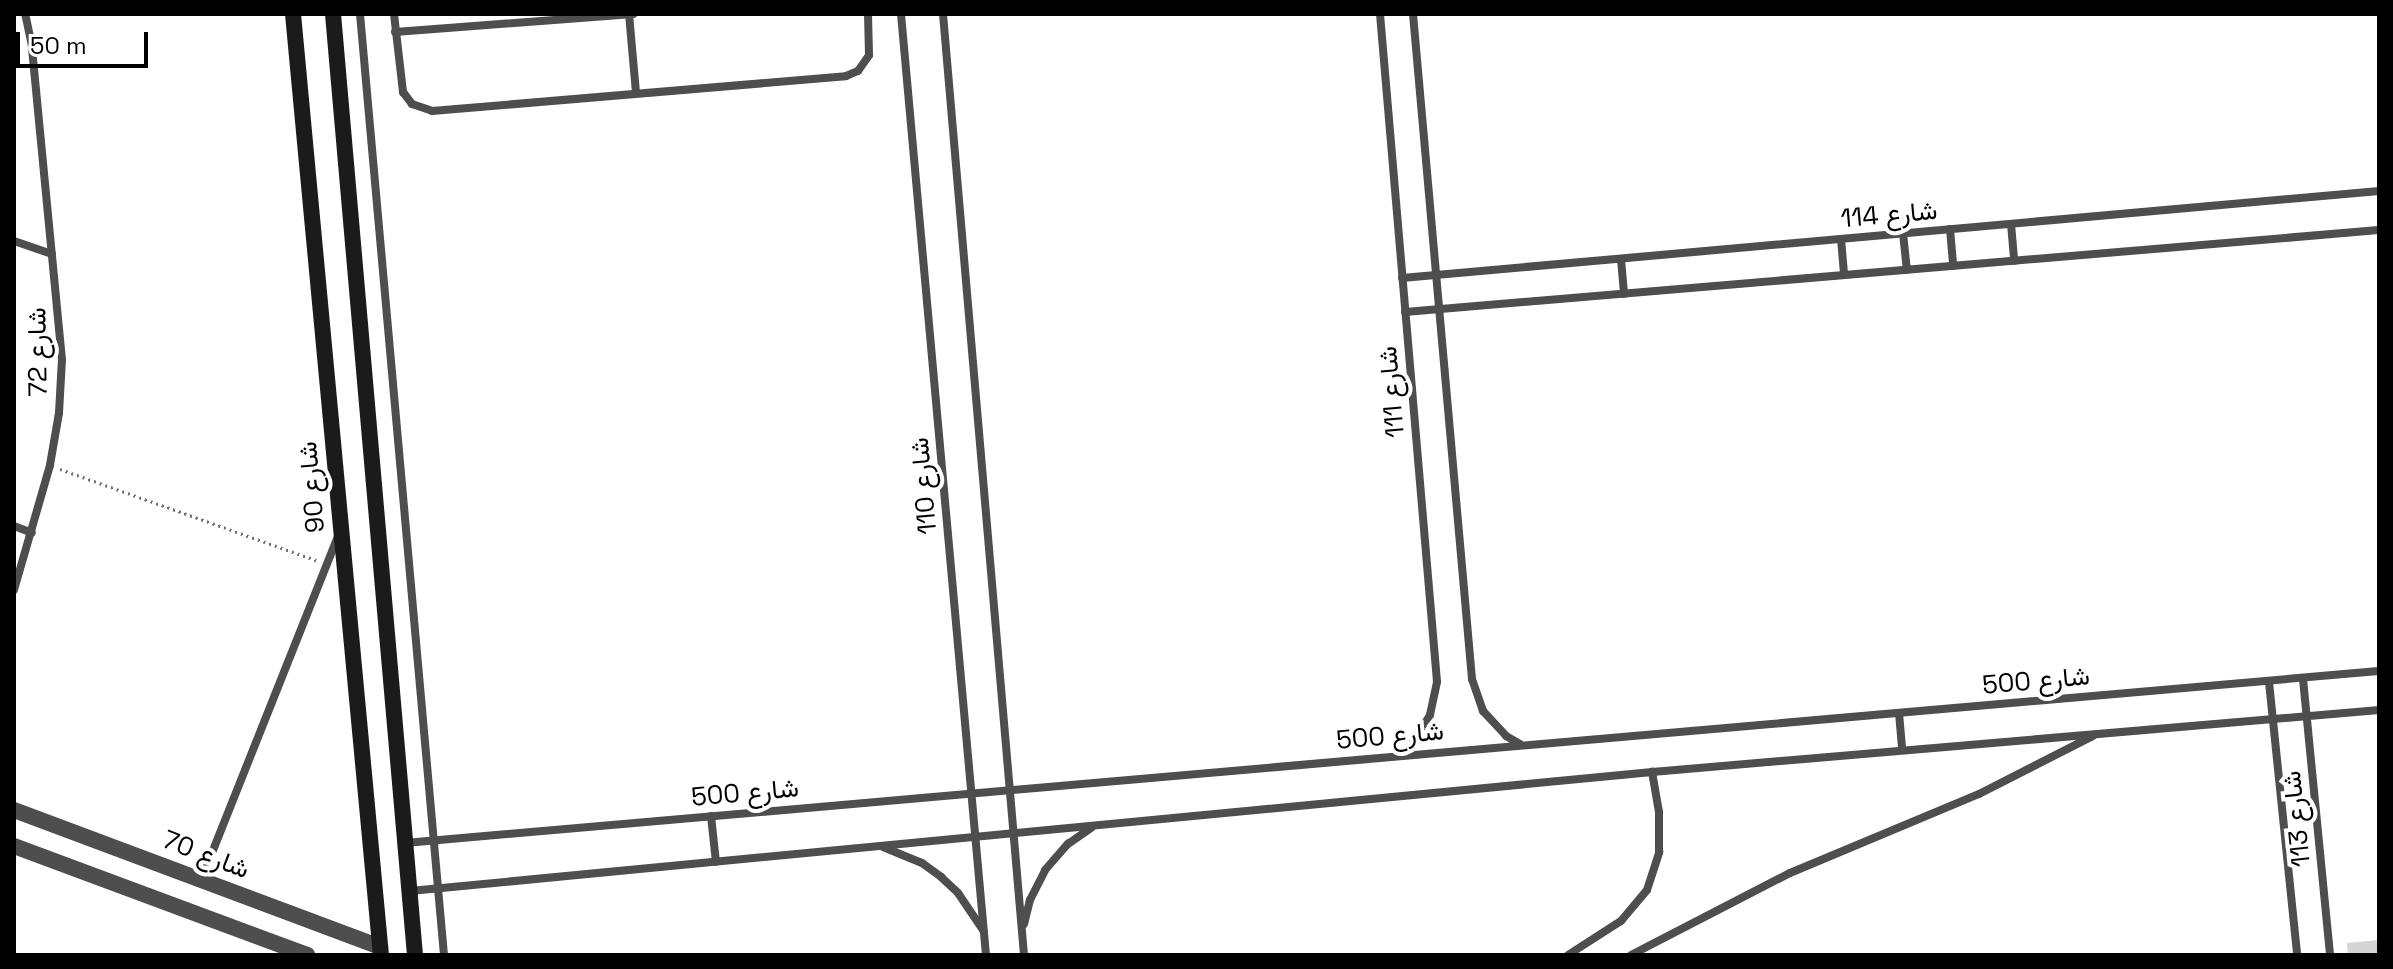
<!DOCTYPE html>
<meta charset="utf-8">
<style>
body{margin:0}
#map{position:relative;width:2393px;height:969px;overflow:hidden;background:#fff;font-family:"Space Grotesk",Vazirmatn,sans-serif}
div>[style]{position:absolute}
.green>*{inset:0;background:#d5d5d5}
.path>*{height:3px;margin-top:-1.5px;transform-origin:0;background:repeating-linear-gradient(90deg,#707070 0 2px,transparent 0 6px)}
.lane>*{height:8px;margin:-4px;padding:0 4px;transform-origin:4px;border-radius:4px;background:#4e4e4e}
.street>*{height:16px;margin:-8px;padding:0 8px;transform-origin:8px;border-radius:8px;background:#4e4e4e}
.secondary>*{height:16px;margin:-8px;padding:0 8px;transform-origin:8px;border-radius:8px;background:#1b1b1b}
span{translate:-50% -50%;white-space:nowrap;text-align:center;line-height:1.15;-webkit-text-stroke:8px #fff;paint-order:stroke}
.street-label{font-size:26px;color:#000}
.frame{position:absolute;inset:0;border:16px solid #000;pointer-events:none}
.scale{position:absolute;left:16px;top:32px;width:132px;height:36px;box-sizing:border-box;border:4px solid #000;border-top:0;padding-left:10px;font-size:24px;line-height:28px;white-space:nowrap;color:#000;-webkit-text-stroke:6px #fff;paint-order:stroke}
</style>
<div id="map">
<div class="green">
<i style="clip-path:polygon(2379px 940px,2379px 955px,2348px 955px,2347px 943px)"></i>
</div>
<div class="path">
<i style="left:60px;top:469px;width:272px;rotate:19.6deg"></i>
</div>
<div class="lane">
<i style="left:360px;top:14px;width:945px;rotate:84.9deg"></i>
<i style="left:394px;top:14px;width:79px;rotate:83.4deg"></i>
<i style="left:403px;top:92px;width:15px;rotate:53deg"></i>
<i style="left:412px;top:104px;width:21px;rotate:19deg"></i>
<i style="left:432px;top:111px;width:415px;rotate:-4.8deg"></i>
<i style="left:846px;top:76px;width:13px;rotate:-23deg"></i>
<i style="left:858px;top:71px;width:19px;rotate:-55deg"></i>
<i style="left:869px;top:55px;width:41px;rotate:-91.4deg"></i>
<i style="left:629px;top:14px;width:78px;rotate:84.9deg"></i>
<i style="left:901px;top:14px;width:945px;rotate:84.84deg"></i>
<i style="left:943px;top:14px;width:944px;rotate:85.08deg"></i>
<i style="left:1380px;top:14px;width:670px;rotate:85.12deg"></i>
<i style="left:1437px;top:682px;width:34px;rotate:102deg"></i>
<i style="left:1430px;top:715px;width:34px;rotate:122deg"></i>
<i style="left:1412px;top:744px;width:16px;rotate:142deg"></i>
<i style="left:1413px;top:14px;width:668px;rotate:84.93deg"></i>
<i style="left:1472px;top:679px;width:34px;rotate:71deg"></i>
<i style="left:1483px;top:711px;width:34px;rotate:47deg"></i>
<i style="left:1506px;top:736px;width:16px;rotate:30deg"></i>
<i style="left:395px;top:32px;width:239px;rotate:-4.3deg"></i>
<i style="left:2011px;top:224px;width:37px;rotate:85deg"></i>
<i style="left:1950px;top:229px;width:37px;rotate:85deg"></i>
<i style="left:1903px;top:233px;width:37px;rotate:84deg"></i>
<i style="left:1841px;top:239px;width:36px;rotate:85deg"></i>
<i style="left:14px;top:241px;width:40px;rotate:18.9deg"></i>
<i style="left:1621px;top:259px;width:35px;rotate:85deg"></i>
<i style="left:1402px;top:278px;width:981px;rotate:-5.09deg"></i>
<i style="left:1405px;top:312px;width:977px;rotate:-4.81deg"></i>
<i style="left:14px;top:526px;width:19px;rotate:21deg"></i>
<i style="left:14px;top:590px;width:130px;rotate:-73.9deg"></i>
<i style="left:50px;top:465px;width:53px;rotate:-80.2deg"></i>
<i style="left:59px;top:413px;width:53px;rotate:-86.8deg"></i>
<i style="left:62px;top:360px;width:315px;rotate:-95.5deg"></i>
<i style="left:32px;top:46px;width:33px;rotate:-102deg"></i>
<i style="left:2303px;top:679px;width:277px;rotate:84.4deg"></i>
<i style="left:2269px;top:682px;width:274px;rotate:84.1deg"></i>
<i style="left:1899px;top:713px;width:37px;rotate:85deg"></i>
<i style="left:711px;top:816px;width:46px;rotate:83.8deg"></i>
<i style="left:405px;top:843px;width:1981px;rotate:-4.98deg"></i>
<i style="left:883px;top:847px;width:42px;rotate:22.3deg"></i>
<i style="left:922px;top:863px;width:24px;rotate:36deg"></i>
<i style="left:941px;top:877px;width:23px;rotate:43deg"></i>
<i style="left:958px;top:893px;width:45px;rotate:56deg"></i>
<i style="left:202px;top:878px;width:367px;rotate:-68.3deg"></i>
<i style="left:410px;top:891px;width:1248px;rotate:-5.47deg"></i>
<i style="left:1652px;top:772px;width:730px;rotate:-4.87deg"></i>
<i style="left:1024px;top:924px;width:25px;rotate:-76deg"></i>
<i style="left:1030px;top:900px;width:34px;rotate:-63deg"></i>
<i style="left:1045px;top:870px;width:35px;rotate:-49deg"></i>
<i style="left:1068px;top:844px;width:29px;rotate:-35deg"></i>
<i style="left:1568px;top:955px;width:63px;rotate:-32.7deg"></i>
<i style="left:1621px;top:921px;width:40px;rotate:-50deg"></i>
<i style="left:1647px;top:890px;width:40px;rotate:-72deg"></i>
<i style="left:1659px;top:852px;width:40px;rotate:-90deg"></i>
<i style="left:1659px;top:812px;width:41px;rotate:-99.9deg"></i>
<i style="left:1631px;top:955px;width:179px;rotate:-27.3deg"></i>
<i style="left:1790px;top:873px;width:205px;rotate:-22.7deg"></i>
<i style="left:1979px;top:794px;width:128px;rotate:-27deg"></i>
</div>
<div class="street">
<i style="left:14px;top:810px;width:391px;rotate:20.5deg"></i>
<i style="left:14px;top:846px;width:313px;rotate:20.4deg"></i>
</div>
<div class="secondary">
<i style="left:293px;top:14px;width:945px;rotate:84.66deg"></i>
<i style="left:333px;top:14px;width:945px;rotate:85.02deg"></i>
</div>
<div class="street-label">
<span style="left:1889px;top:215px;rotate:-5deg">شارع 114</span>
<span style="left:38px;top:352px;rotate:-91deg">شارع 72</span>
<span style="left:1392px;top:392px;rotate:-95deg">شارع 111</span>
<span style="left:924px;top:486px;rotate:-95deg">شارع 110</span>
<span style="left:312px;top:487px;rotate:-95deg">شارع 90</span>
<span style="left:2036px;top:681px;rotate:-5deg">شارع 500</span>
<span style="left:1390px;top:736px;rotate:-5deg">شارع 500</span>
<span style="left:745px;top:793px;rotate:-5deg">شارع 500</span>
<span style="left:2297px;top:819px;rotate:-96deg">شارع 113</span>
<span style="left:206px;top:855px;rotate:21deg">شارع 70</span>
</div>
<div class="frame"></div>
<div class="scale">50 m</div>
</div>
